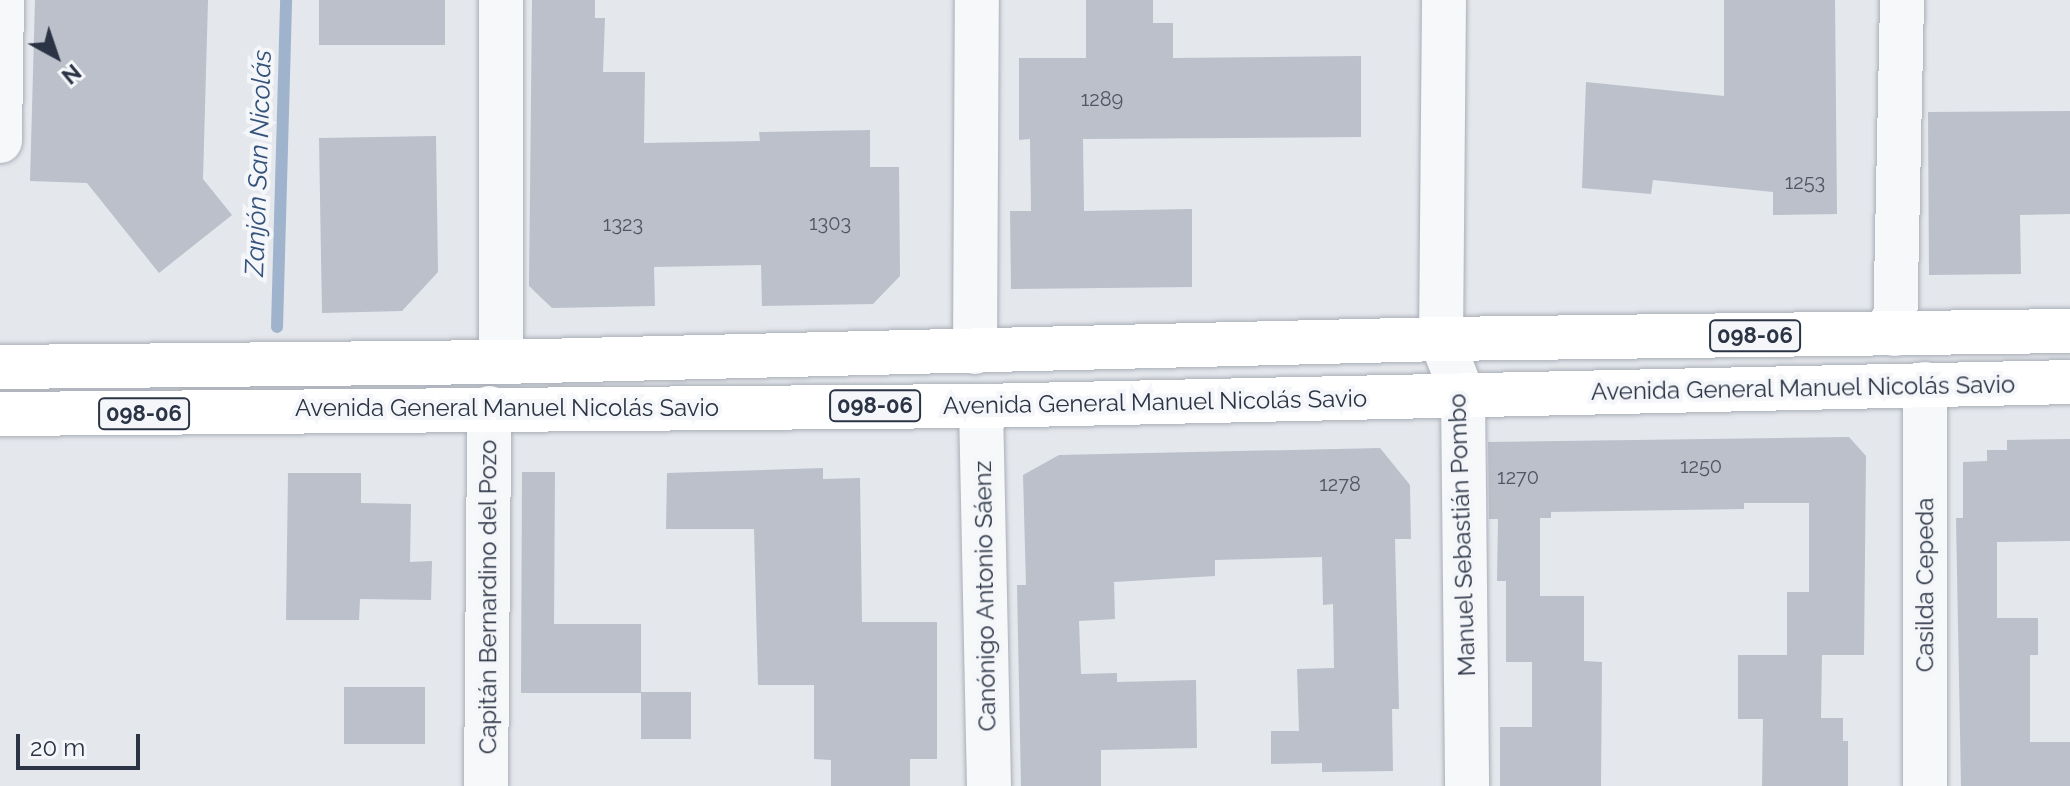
<!DOCTYPE html>
<meta charset="utf-8">
<style>
body{margin:0}
#map{position:relative;width:2070px;height:786px;overflow:hidden;background:#e4e7ec;font-family:Raleway,sans-serif}
div>[style]{position:absolute}
.stream>*{height:12px;margin:-6px;padding:0 6px;transform-origin:6px;border-radius:6px;background:#9fb4cc}
.building>*{inset:0;background:#bbc0ca;transform-origin:0 0}
.roads{filter:drop-shadow(0 0 2px #a9aeb7) drop-shadow(0 0 2px #a9aeb7)}
.minor>*{height:44px;margin:-22px;padding:0 22px;transform-origin:22px;border-radius:22px;background:#f7f8fa}
.primary>*{height:44px;margin:-22px;padding:0 22px;transform-origin:22px;border-radius:22px;background:#fff}
span{translate:-50% -50%;white-space:nowrap;text-align:center;line-height:1.15;-webkit-text-stroke:8px #f4f6f9;paint-order:stroke}
.number-label{font-size:20px;color:#4f5766}
.number-label span{-webkit-text-stroke-width:0}
.shield-label span{padding:2px 6px;background:#f4f6f9;border:2px solid;border-radius:6px;-webkit-text-stroke-width:0}
.shield-label{font-size:22px;color:#2b3445;font-weight:700}
.street-label{font-size:24px;color:#2b3445}
.water-label{font-size:26px;color:#34527a;font-style:italic}
.north{position:absolute;left:16px;top:16px;width:80px;height:80px;-webkit-text-stroke:6px #f4f6f9;paint-order:stroke;rotate:140deg;font-size:22px;font-weight:700;line-height:32px;text-align:center;color:#2b3445}
.north::after{content:'';display:block;margin:auto;width:28px;height:36px;background:#2b3445;clip-path:polygon(50% 0,100% 100%,50% 72%,0 100%)}
.scale{position:absolute;left:16px;top:734px;width:124px;height:36px;box-sizing:border-box;border:4px solid #2b3445;border-top:0;padding-left:10px;font-size:24px;line-height:28px;white-space:nowrap;color:#2b3445;-webkit-text-stroke:6px #f4f6f9;paint-order:stroke}
</style>
<div id="map">
<div class="stream">
<i style="left:277px;top:327px;width:327px;rotate:-88.4deg"></i>
</div>
<div class="building">
<i style="clip-path:polygon(35px 0,208px 0,203px 179px,232px 215px,159px 273px,87px 183px,30px 181px)"></i>
<i style="left:319px;top:0;width:126px;height:45px"></i>
<i style="clip-path:polygon(532px 0,595px 0,595px 18px,605px 18px,603px 72px,645px 72px,644px 143px,760px 141px,759px 132px,870px 130px,870px 167px,899px 167px,900px 276px,873px 304px,762px 306px,761px 265px,654px 267px,655px 306px,552px 308px,529px 286px)"></i>
<i style="clip-path:polygon(1086px 0,1153px 0,1153px 23px,1173px 23px,1173px 58px,1361px 56px,1361px 137px,1083px 139px,1084px 211px,1192px 209px,1192px 287px,1011px 289px,1010px 211px,1031px 211px,1030px 139px,1019px 140px,1019px 58px,1086px 58px)"></i>
<i style="clip-path:polygon(1724px 0,1835px 0,1837px 214px,1773px 215px,1773px 192px,1653px 180px,1651px 194px,1582px 188px,1586px 82px,1724px 96px)"></i>
<i style="clip-path:polygon(2070px 111px,2070px 214px,2020px 215px,2021px 274px,1929px 275px,1928px 112px)"></i>
<i style="clip-path:polygon(436px 136px,438px 272px,402px 311px,322px 313px,319px 138px)"></i>
<i style="clip-path:polygon(1849px 437px,1866px 456px,1864px 655px,1822px 655px,1821px 718px,1843px 718px,1843px 741px,1848px 741px,1848px 786px,1762px 786px,1763px 719px,1738px 719px,1738px 655px,1787px 655px,1787px 592px,1809px 592px,1809px 503px,1744px 503px,1744px 509px,1551px 512px,1551px 518px,1540px 518px,1540px 596px,1584px 596px,1584px 661px,1602px 662px,1601px 786px,1500px 786px,1500px 727px,1532px 727px,1532px 662px,1506px 662px,1506px 581px,1497px 581px,1498px 519px,1489px 519px,1488px 442px)"></i>
<i style="clip-path:polygon(2070px 439px,2070px 541px,1997px 542px,1997px 618px,2038px 618px,2038px 655px,2030px 655px,2030px 742px,2070px 742px,2070px 786px,1961px 786px,1956px 518px,1963px 518px,1963px 462px,1987px 461px,1987px 450px,2007px 450px,2007px 440px)"></i>
<i style="clip-path:polygon(1380px 448px,1410px 485px,1411px 539px,1395px 539px,1399px 709px,1392px 709px,1393px 771px,1322px 772px,1322px 763px,1271px 764px,1271px 731px,1299px 731px,1297px 669px,1334px 668px,1333px 604px,1323px 605px,1322px 557px,1215px 560px,1215px 576px,1114px 582px,1115px 619px,1079px 621px,1081px 674px,1117px 673px,1117px 682px,1196px 680px,1197px 748px,1101px 750px,1101px 786px,1021px 786px,1017px 585px,1026px 585px,1023px 475px,1059px 455px)"></i>
<i style="clip-path:polygon(823px 468px,823px 479px,860px 478px,862px 622px,937px 622px,937px 759px,910px 759px,910px 786px,831px 786px,831px 760px,814px 759px,814px 685px,758px 685px,754px 529px,666px 529px,667px 473px)"></i>
<i style="clip-path:polygon(522px 472px,555px 472px,554px 624px,641px 624px,641px 693px,521px 693px)"></i>
<i style="clip-path:polygon(288px 473px,361px 473px,361px 503px,411px 504px,410px 562px,432px 561px,431px 600px,360px 599px,359px 620px,286px 620px)"></i>
<i style="left:344px;top:687px;width:81px;height:57px"></i>
<i style="left:691px;top:692px;width:47px;height:50px;rotate:90deg"></i>
</div>
<div class="roads">
<div class="minor">
<i style="left:501px;top:0;width:362px;rotate:90deg"></i>
<i style="left:1444px;top:0;width:339px;rotate:90.5deg"></i>
<i style="left:1441px;top:339px;width:60px;rotate:68.6deg"></i>
<i style="left:1463px;top:395px;width:391px;rotate:89.4deg"></i>
<i style="left:0;top:141px;width:141px;rotate:-89.2deg"></i>
<i style="left:1895px;top:334px;width:334px;rotate:-88.8deg"></i>
<i style="left:975px;top:352px;width:352px;rotate:-89.7deg"></i>
<i style="left:981px;top:406px;width:380px;rotate:88.8deg"></i>
<i style="left:486px;top:786px;width:378px;rotate:-89.5deg"></i>
<i style="left:1925px;top:786px;width:402px;rotate:-90deg"></i>
</div>
<div class="primary">
<i style="left:0;top:367px;width:501px;rotate:-0.57deg"></i>
<i style="left:501px;top:362px;width:940px;rotate:-1.4deg"></i>
<i style="left:1441px;top:339px;width:629px;rotate:-0.73deg"></i>
<i style="left:0;top:414px;width:981px;rotate:-0.47deg"></i>
<i style="left:981px;top:406px;width:1089px;rotate:-1.26deg"></i>
</div>
</div>
<div class="number-label">
<span style="left:1102px;top:99px">1289</span>
<span style="left:1805px;top:182px">1253</span>
<span style="left:830px;top:223px">1303</span>
<span style="left:623px;top:224px">1323</span>
<span style="left:1701px;top:466px">1250</span>
<span style="left:1518px;top:477px">1270</span>
<span style="left:1340px;top:484px">1278</span>
</div>
<div class="shield-label">
<span style="left:1755px;top:336px">098-06</span>
<span style="left:875px;top:406px">098-06</span>
<span style="left:144px;top:414px">098-06</span>
</div>
<div class="street-label">
<span style="left:1803px;top:388px;rotate:-1deg">Avenida General Manuel Nicolás Savio</span>
<span style="left:1155px;top:402px;rotate:-1deg">Avenida General Manuel Nicolás Savio</span>
<span style="left:507px;top:408px">Avenida General Manuel Nicolás Savio</span>
<span style="left:1462px;top:535px;rotate:-92deg">Manuel Sebastián Pombo</span>
<span style="left:1925px;top:585px;rotate:-90deg">Casilda Cepeda</span>
<span style="left:985px;top:596px;rotate:-91deg">Canónigo Antonio Sáenz</span>
<span style="left:488px;top:597px;rotate:-90deg">Capitán Bernardino del Pozo</span>
</div>
<div class="water-label">
<span style="left:259px;top:163px;rotate:-88deg">Zanjón San Nicolás</span>
</div>
<div class="north">N</div>
<div class="scale">20 m</div>
</div>
